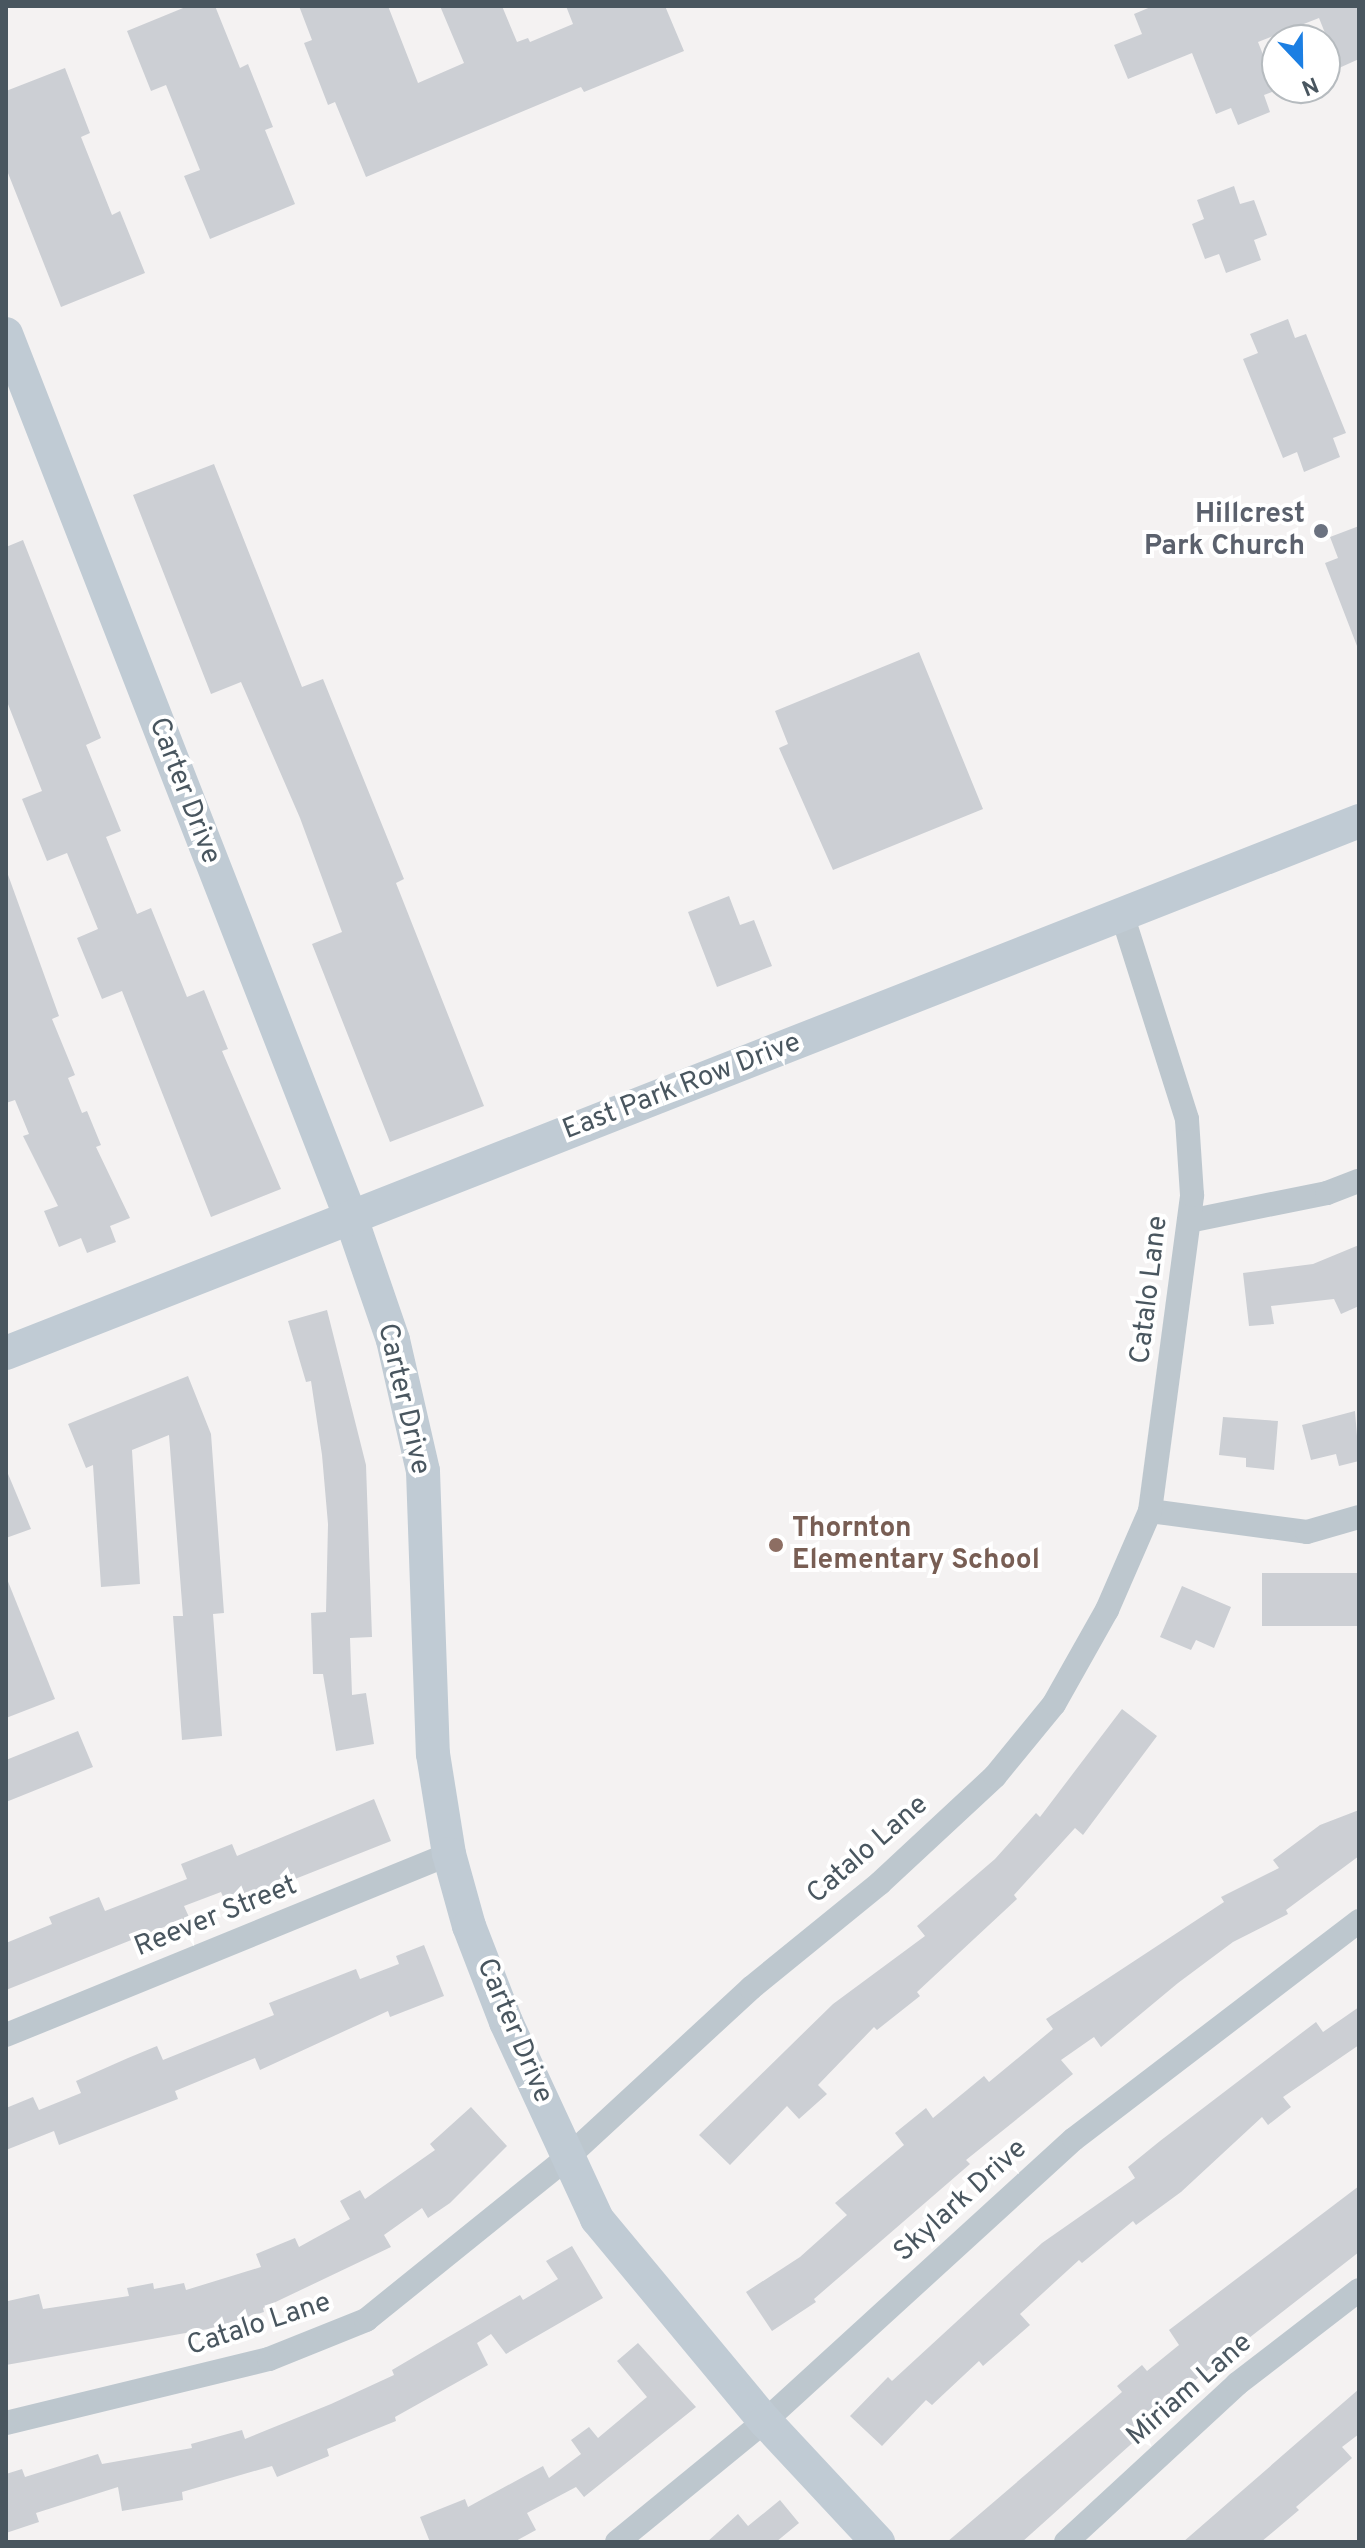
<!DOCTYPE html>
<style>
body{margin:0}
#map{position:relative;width:1365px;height:2548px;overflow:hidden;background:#f4f2f2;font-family:Overpass,sans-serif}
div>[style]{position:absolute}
.building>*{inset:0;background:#cccfd4;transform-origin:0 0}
.street>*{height:24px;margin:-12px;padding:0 12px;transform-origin:12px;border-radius:12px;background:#bdc7ce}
.secondary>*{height:34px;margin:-17px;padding:0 17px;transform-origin:17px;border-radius:17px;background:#c0cbd4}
.dots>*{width:22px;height:22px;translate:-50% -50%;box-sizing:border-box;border:4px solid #fff;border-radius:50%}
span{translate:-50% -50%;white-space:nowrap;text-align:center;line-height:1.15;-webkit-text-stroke:8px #fff;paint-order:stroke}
.worship-label{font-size:28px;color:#5b616d;font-weight:700}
.right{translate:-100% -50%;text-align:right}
.street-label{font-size:28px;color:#49565f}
.education-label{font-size:28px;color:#785e54;font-weight:700}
.left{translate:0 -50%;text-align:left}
.frame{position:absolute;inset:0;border:8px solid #49565f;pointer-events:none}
.north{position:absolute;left:1261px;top:24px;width:80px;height:80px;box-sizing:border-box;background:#fff;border:2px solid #b6bbbf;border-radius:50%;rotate:158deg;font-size:22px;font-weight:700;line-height:32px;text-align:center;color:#49565f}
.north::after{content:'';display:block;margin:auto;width:28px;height:36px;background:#1c7fe3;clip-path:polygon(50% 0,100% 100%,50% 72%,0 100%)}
</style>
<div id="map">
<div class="building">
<i style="clip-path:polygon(188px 6px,215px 6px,240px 68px,248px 64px,273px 127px,265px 130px,295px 204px,210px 239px,184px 176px,200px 170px,166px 85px,151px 91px,127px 31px)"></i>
<i style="clip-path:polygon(299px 6px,388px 6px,418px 83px,464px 63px,440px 6px,502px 6px,517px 42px,528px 38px,530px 42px,573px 24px,566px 6px,665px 6px,684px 51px,584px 92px,581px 87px,366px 177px,335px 102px,328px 105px,304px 43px,312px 40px)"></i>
<i style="clip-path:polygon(1153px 6px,1359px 6px,1359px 59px,1339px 68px,1319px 18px,1258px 42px,1277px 90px,1264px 95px,1270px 112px,1238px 125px,1231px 108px,1216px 114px,1192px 53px,1128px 79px,1114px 45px,1142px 34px,1134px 14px)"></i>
<i style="clip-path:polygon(65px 68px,90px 133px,81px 137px,112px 215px,120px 211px,145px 273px,61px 307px,6px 168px,6px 91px)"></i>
<i style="clip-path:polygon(1234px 186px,1240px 204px,1254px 200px,1267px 235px,1254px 240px,1261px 260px,1226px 273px,1219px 254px,1205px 259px,1192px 224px,1204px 219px,1197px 200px)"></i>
<i style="clip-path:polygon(1288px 319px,1295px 338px,1306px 334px,1346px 433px,1333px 438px,1340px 457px,1304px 472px,1297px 452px,1283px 458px,1243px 359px,1258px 353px,1250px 334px)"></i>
<i style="clip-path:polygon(214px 464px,302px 687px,323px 679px,404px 879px,396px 883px,484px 1106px,390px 1142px,312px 944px,342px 932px,300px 818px,241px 682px,211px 694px,133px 495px)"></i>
<i style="clip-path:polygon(1359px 526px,1359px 645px,1357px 646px,1325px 563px,1338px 558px,1330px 537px)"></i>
<i style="clip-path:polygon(23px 540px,101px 738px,86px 745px,121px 831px,106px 837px,137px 914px,151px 908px,187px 997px,204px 990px,228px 1049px,222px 1051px,281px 1189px,211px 1217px,122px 991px,102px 999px,77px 938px,98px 929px,67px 853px,47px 861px,22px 799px,42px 791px,6px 699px,6px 547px)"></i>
<i style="clip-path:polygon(919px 652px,983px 809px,833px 870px,779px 748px,788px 744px,775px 711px)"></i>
<i style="clip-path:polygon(7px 872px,59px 1016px,52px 1019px,75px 1075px,68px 1078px,82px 1113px,87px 1111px,101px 1145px,96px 1147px,130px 1218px,110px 1226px,116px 1242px,87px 1253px,81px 1238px,59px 1247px,44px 1211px,58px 1206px,23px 1136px,29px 1134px,15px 1100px,6px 1103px)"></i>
<i style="clip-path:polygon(729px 896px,740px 925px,754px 920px,772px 966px,717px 987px,688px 912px)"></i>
<i style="clip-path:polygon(1359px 1245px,1359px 1306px,1341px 1314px,1334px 1299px,1271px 1306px,1274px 1324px,1249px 1326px,1243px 1273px,1313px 1264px)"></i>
<i style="clip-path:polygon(327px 1310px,366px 1465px,372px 1637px,350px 1638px,352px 1695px,366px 1693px,374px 1744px,336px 1751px,323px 1674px,313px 1674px,311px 1613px,326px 1612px,328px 1524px,322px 1455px,311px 1381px,306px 1382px,288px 1321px)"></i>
<i style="clip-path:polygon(188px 1376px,211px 1434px,224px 1613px,213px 1614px,222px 1736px,182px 1740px,173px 1616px,183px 1616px,169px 1435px,132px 1450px,140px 1584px,101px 1587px,93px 1465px,86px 1468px,68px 1424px)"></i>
<i style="clip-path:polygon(1355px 1411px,1359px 1461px,1339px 1466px,1336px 1454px,1311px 1460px,1302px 1425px)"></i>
<i style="clip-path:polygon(1223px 1417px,1278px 1421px,1274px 1470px,1246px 1467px,1246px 1458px,1219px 1455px)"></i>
<i style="clip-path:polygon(6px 1469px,31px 1529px,6px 1538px)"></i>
<i style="left:1359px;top:1573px;width:53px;height:97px;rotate:90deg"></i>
<i style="clip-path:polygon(7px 1579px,55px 1699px,6px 1718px,6px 1580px)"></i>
<i style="clip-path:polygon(1182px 1586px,1231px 1607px,1214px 1648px,1196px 1640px,1191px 1650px,1160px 1637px)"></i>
<i style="clip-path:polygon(1122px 1709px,1157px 1736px,1083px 1835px,1075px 1828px,1014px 1895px,1017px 1899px,917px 1992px,920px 1996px,877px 2030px,874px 2027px,818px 2085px,827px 2094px,799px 2119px,787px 2106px,730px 2165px,699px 2135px,833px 2004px,925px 1936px,917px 1926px,995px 1859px,1036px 1813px,1040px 1817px)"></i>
<i style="clip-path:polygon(78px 1731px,93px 1767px,6px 1802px,6px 1760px)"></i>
<i style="clip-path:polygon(374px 1799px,391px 1841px,227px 1906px,221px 1892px,184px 1906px,189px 1917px,6px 1990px,6px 1943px,52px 1924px,49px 1917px,99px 1897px,105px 1911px,187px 1879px,181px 1864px,232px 1844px,237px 1856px)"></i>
<i style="clip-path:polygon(1359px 1810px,1359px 1856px,1286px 1910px,1288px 1914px,1233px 1942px,1178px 1983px,1101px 2047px,1094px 2037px,1061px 2060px,1073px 2074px,966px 2160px,970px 2164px,814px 2299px,816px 2302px,772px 2331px,746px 2292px,800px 2257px,847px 2215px,835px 2203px,904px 2145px,895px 2133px,926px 2108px,933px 2118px,984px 2076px,989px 2082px,1053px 2029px,1046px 2019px,1224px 1902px,1221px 1897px,1279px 1868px,1273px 1860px,1320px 1825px)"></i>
<i style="clip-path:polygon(424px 1945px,444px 1996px,390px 2017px,388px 2011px,260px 2070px,255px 2058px,175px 2091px,178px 2099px,59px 2145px,54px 2131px,6px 2150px,6px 2108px,33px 2097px,39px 2110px,81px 2093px,76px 2081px,128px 2058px,157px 2046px,163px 2060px,274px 2015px,269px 2003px,356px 1969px,360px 1979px,399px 1964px,396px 1956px)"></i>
<i style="clip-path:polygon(1359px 2007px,1359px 2045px,1283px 2097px,1291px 2107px,1268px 2125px,1262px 2117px,1181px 2192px,1136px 2225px,1133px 2221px,1082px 2263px,1079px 2260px,1020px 2314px,1030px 2325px,983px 2366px,979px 2361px,932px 2405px,926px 2400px,882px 2446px,850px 2416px,888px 2377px,892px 2381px,1042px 2243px,1135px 2178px,1128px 2167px,1160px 2141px,1316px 2022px,1323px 2032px)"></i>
<i style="clip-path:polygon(471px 2107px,507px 2146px,450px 2203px,428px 2218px,422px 2208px,384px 2235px,391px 2247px,263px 2308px,264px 2312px,208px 2329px,6px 2365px,8px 2301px,39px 2294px,43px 2309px,129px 2296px,127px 2288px,153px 2283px,154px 2289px,184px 2283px,186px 2290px,261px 2267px,256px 2254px,295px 2238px,299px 2247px,350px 2219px,340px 2201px,360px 2190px,365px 2199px,435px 2150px,430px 2144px)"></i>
<i style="clip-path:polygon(1359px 2186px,1359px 2252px,1194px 2381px,1197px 2385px,1022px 2542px,947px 2542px,1122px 2392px,1117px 2386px,1142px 2365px,1147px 2371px,1179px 2345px,1169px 2330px)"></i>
<i style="clip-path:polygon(572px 2246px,603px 2298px,506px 2354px,491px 2334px,477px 2343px,488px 2365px,395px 2417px,396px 2421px,327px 2449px,329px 2456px,277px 2477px,272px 2466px,182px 2492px,183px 2500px,122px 2511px,118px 2487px,36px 2513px,39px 2522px,6px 2533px,6px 2474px,22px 2469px,25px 2477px,98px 2454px,102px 2464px,192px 2448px,191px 2444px,242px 2430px,245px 2439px,331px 2404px,394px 2375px,392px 2370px,520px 2295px,523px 2300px,558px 2279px,546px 2261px)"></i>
<i style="clip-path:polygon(638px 2343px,696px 2407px,584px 2497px,576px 2487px,527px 2513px,536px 2530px,514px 2542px,430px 2542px,420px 2517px,465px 2499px,468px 2507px,543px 2466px,549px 2478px,581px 2454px,571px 2440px,589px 2427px,598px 2438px,647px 2397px,617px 2361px)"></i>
<i style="clip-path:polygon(1359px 2389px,1359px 2434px,1342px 2447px,1352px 2458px,1296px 2507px,1299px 2510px,1261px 2542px,1183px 2542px)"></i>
<i style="clip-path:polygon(780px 2500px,799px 2523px,776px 2542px,707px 2542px,738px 2514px,748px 2526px)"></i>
</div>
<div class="street">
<i style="left:1189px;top:1221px;width:141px;rotate:-11.5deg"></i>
<i style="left:1327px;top:1193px;width:34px;rotate:-21deg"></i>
<i style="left:1150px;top:1511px;width:158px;rotate:7.6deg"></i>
<i style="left:1307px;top:1532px;width:54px;rotate:-16.1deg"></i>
<i style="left:6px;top:2035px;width:479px;rotate:-22.2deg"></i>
<i style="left:6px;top:2423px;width:271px;rotate:-13.7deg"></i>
<i style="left:269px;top:2359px;width:105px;rotate:-21.9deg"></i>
<i style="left:366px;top:2320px;width:261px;rotate:-38.9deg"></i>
<i style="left:569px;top:2156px;width:248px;rotate:-42.7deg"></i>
<i style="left:751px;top:1988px;width:166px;rotate:-39.1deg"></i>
<i style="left:880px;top:1883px;width:157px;rotate:-42.9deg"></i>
<i style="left:995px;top:1776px;width:93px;rotate:-50.7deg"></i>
<i style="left:1054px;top:1704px;width:108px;rotate:-60.6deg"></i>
<i style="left:1107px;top:1610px;width:108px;rotate:-66.5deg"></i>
<i style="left:1150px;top:1511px;width:319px;rotate:-82.4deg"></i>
<i style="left:1192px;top:1195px;width:76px;rotate:-93.8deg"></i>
<i style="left:1187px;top:1119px;width:215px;rotate:-107.6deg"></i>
<i style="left:617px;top:2542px;width:191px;rotate:-39.3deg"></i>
<i style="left:765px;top:2421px;width:418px;rotate:-42.4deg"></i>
<i style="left:1074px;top:2139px;width:359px;rotate:-37.4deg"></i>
<i style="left:1066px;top:2542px;width:233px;rotate:-42.7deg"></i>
<i style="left:1237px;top:2384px;width:154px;rotate:-37.6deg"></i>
</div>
<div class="secondary">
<i style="left:6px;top:334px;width:949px;rotate:68.68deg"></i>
<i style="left:351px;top:1218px;width:129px;rotate:71deg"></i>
<i style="left:393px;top:1340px;width:134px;rotate:77.1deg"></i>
<i style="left:423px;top:1471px;width:283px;rotate:88deg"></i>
<i style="left:433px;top:1754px;width:101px;rotate:80.9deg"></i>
<i style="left:449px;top:1854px;width:75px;rotate:74.5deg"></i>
<i style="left:469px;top:1926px;width:103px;rotate:68.9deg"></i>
<i style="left:506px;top:2022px;width:217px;rotate:65.2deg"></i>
<i style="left:597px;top:2219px;width:263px;rotate:50.3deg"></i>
<i style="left:765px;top:2421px;width:166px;rotate:47deg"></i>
<i style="left:6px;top:1353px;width:1454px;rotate:-21.46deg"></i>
</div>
<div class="dots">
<i style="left:1321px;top:531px;background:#6b7280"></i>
<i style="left:776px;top:1545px;background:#8d6e63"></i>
</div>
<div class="worship-label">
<span class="right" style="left:1305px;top:531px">Hillcrest<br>Park Church</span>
</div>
<div class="street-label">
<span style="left:184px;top:791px;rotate:69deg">Carter Drive</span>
<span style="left:682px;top:1087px;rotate:-21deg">East Park Row Drive</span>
<span style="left:1150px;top:1290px;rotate:-83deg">Catalo Lane</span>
<span style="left:403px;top:1399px;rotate:77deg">Carter Drive</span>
<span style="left:868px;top:1850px;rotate:-41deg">Catalo Lane</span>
<span style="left:216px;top:1917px;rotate:-22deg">Reever Street</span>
<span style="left:514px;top:2031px;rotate:67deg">Carter Drive</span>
<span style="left:961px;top:2201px;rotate:-42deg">Skylark Drive</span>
<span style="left:259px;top:2325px;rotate:-18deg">Catalo Lane</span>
<span style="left:1190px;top:2390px;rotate:-41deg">Miriam Lane</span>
</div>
<div class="education-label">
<span class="left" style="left:792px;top:1545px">Thornton<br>Elementary School</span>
</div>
<div class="frame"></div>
<div class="north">N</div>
</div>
